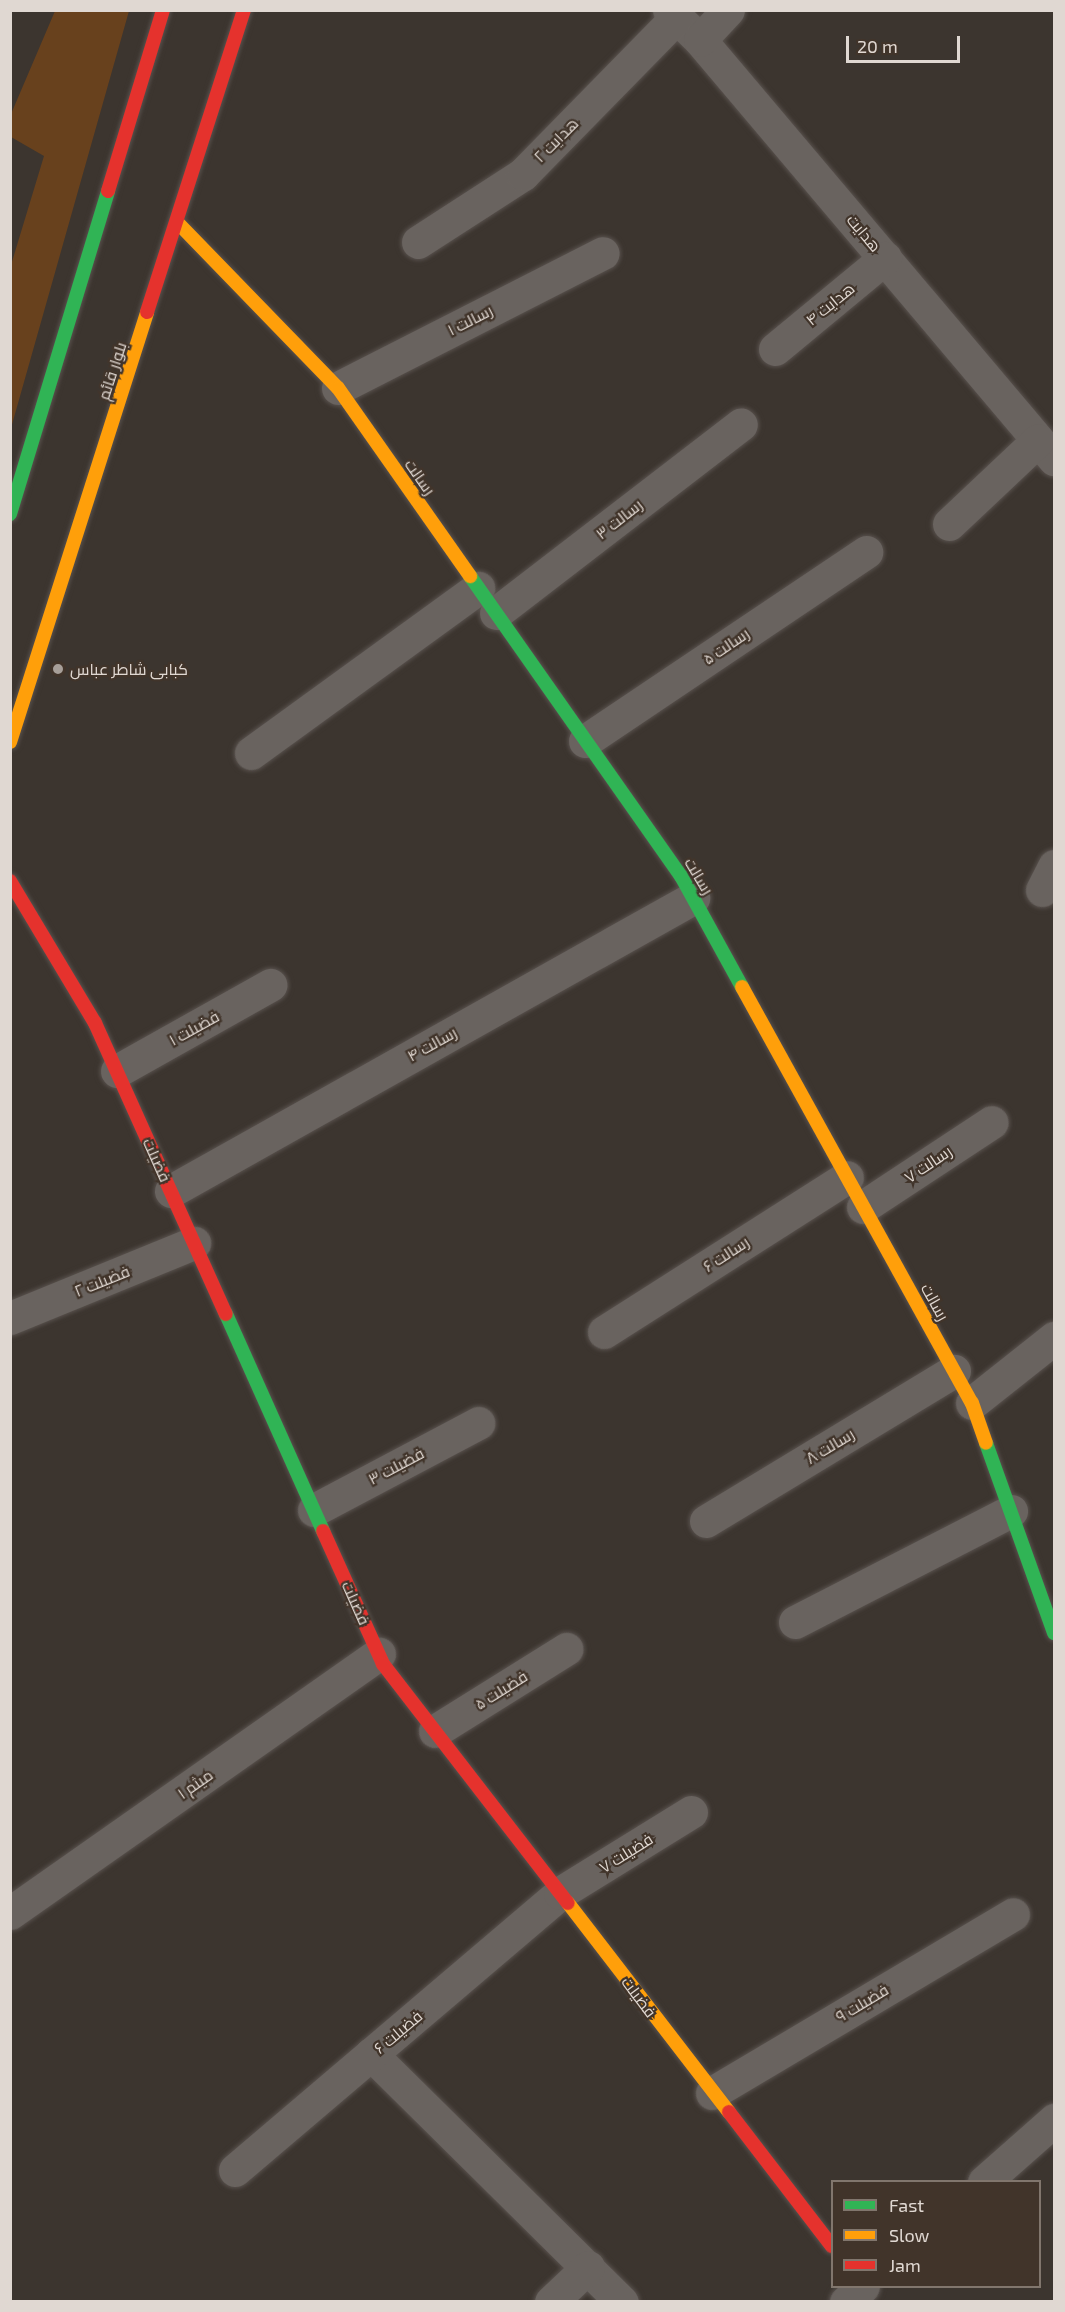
<!DOCTYPE html>
<meta charset="utf-8">
<style>
body{margin:0}
#map{position:relative;width:1065px;height:2312px;overflow:hidden;background:#3c352f;font-family:"Exo 2",Cairo,sans-serif}
div>[style]{position:absolute}
.green>*{inset:0;background:#68411d}
.roads{filter:drop-shadow(0 0 2px #58514d) drop-shadow(0 0 2px #58514d)}
.street>*{height:33px;margin:-16.5px;padding:0 16.5px;transform-origin:16.5px;border-radius:16.5px;background:#69635f}
.fast>*{height:14px;margin:-7px;padding:0 7px;transform-origin:7px;border-radius:7px;background:#30b455}
.slow>*{height:14px;margin:-7px;padding:0 7px;transform-origin:7px;border-radius:7px;background:#ff9f0a}
.jam>*{height:14px;margin:-7px;padding:0 7px;transform-origin:7px;border-radius:7px;background:#e5322d}
.dots>*{width:16px;height:16px;translate:-50% -50%;box-sizing:border-box;border:3px solid #41342a;border-radius:50%}
span{translate:-50% -50%;white-space:nowrap;text-align:center;line-height:1.15;-webkit-text-stroke:4.5px #41342a;paint-order:stroke}
.street-label{font-size:16px;color:#e0d8d2}
.poi-label{font-size:16px;color:#e0d8d2}
.left{translate:0 -50%;text-align:left}
.frame{position:absolute;inset:0;border:12px solid #e0d8d2;pointer-events:none}
.legend{position:absolute;left:831px;top:2180px;width:210px;height:108px;box-sizing:border-box;background:#41342a;border:2px solid #81766d;margin:0;padding:8px 10px;list-style:none;font-size:18px;color:#e0d8d2}
.legend li{display:flex;align-items:center;gap:12px;height:30px}
.legend b{width:30px;border:2px solid #81766d}
.scale{position:absolute;left:846px;top:36px;width:114px;height:27px;box-sizing:border-box;border:3px solid #e0d8d2;border-top:0;padding-left:8px;font-size:18px;line-height:21px;white-space:nowrap;color:#e0d8d2;-webkit-text-stroke:4px #41342a;paint-order:stroke}
</style>
<div id="map">
<div class="green">
<i style="clip-path:polygon(55px 11px,129px 11px,11px 428px,11px 265px,44px 156px,11px 137px,11px 114px)"></i>
</div>
<div class="roads">
<div class="street">
<i style="left:669px;top:10px;width:43px;rotate:44.1deg"></i>
<i style="left:700px;top:40px;width:549px;rotate:49.81deg"></i>
<i style="left:700px;top:40px;width:41px;rotate:-47deg"></i>
<i style="left:418px;top:242px;width:125px;rotate:-32.9deg"></i>
<i style="left:523px;top:174px;width:219px;rotate:-45.6deg"></i>
<i style="left:775px;top:349px;width:143px;rotate:-39.6deg"></i>
<i style="left:338px;top:388px;width:297px;rotate:-27deg"></i>
<i style="left:949px;top:524px;width:122px;rotate:-43.3deg"></i>
<i style="left:496px;top:613px;width:309px;rotate:-37.6deg"></i>
<i style="left:585px;top:741px;width:339px;rotate:-33.9deg"></i>
<i style="left:251px;top:753px;width:281px;rotate:-36deg"></i>
<i style="left:1042px;top:890px;width:27px;rotate:-63deg"></i>
<i style="left:117px;top:1071px;width:176px;rotate:-29.3deg"></i>
<i style="left:171px;top:1191px;width:599px;rotate:-29.31deg"></i>
<i style="left:863px;top:1207px;width:154px;rotate:-33.4deg"></i>
<i style="left:10px;top:1318px;width:199px;rotate:-22.2deg"></i>
<i style="left:604px;top:1332px;width:288px;rotate:-32.5deg"></i>
<i style="left:972px;top:1403px;width:105px;rotate:-38.4deg"></i>
<i style="left:314px;top:1510px;width:186px;rotate:-27.9deg"></i>
<i style="left:706px;top:1521px;width:290px;rotate:-31.2deg"></i>
<i style="left:795px;top:1622px;width:243px;rotate:-27.2deg"></i>
<i style="left:435px;top:1731px;width:155px;rotate:-32deg"></i>
<i style="left:10px;top:1913px;width:451px;rotate:-35.1deg"></i>
<i style="left:371px;top:2054px;width:353px;rotate:44.7deg"></i>
<i style="left:712px;top:2093px;width:350px;rotate:-30.7deg"></i>
<i style="left:235px;top:2170px;width:427px;rotate:-40.4deg"></i>
<i style="left:560px;top:1893px;width:154px;rotate:-31.7deg"></i>
<i style="left:984px;top:2182px;width:94px;rotate:-41.5deg"></i>
<i style="left:551px;top:2302px;width:51px;rotate:-43.4deg"></i>
<i style="left:846px;top:2302px;width:23px;rotate:-43deg"></i>
</div>
<div class="fast">
<i style="left:10px;top:514px;width:338px;rotate:-73.1deg"></i>
<i style="left:470px;top:576px;width:367px;rotate:54.9deg"></i>
<i style="left:681px;top:876px;width:127px;rotate:61.2deg"></i>
<i style="left:226px;top:1314px;width:238px;rotate:65.9deg"></i>
<i style="left:986px;top:1443px;width:202px;rotate:70.3deg"></i>
</div>
<div class="slow">
<i style="left:177px;top:222px;width:231px;rotate:45.9deg"></i>
<i style="left:338px;top:388px;width:230px;rotate:54.9deg"></i>
<i style="left:10px;top:742px;width:451px;rotate:-72.3deg"></i>
<i style="left:742px;top:987px;width:475px;rotate:61.1deg"></i>
<i style="left:972px;top:1403px;width:42px;rotate:70.7deg"></i>
<i style="left:568px;top:1903px;width:264px;rotate:52.4deg"></i>
</div>
<div class="jam">
<i style="left:108px;top:191px;width:189px;rotate:-73.1deg"></i>
<i style="left:147px;top:312px;width:317px;rotate:-72.2deg"></i>
<i style="left:10px;top:881px;width:165px;rotate:59.1deg"></i>
<i style="left:95px;top:1023px;width:319px;rotate:65.8deg"></i>
<i style="left:323px;top:1531px;width:146px;rotate:65.7deg"></i>
<i style="left:383px;top:1664px;width:302px;rotate:52.3deg"></i>
<i style="left:729px;top:2112px;width:169px;rotate:52.5deg"></i>
</div>
</div>
<div class="dots">
<i style="left:58px;top:669px;background:#a79f99"></i>
</div>
<div class="street-label">
<span style="left:556px;top:140px;rotate:-45deg">هدایت ۲</span>
<span style="left:864px;top:233px;rotate:50deg">هدایت</span>
<span style="left:830px;top:304px;rotate:-39deg">هدایت ۴</span>
<span style="left:470px;top:320px;rotate:-27deg">رسالت ۱</span>
<span style="left:112px;top:371px;rotate:-72deg">بلوار قائم</span>
<span style="left:420px;top:477px;rotate:55deg">رسالت</span>
<span style="left:619px;top:519px;rotate:-38deg">رسالت ۳</span>
<span style="left:726px;top:646px;rotate:-34deg">رسالت ۵</span>
<span style="left:699px;top:876px;rotate:59deg">رسالت</span>
<span style="left:194px;top:1028px;rotate:-29deg">فضیلت ۱</span>
<span style="left:432px;top:1044px;rotate:-29deg">رسالت ۴</span>
<span style="left:157px;top:1160px;rotate:66deg">فضیلت</span>
<span style="left:928px;top:1164px;rotate:-34deg">رسالت ۷</span>
<span style="left:726px;top:1254px;rotate:-33deg">رسالت ۶</span>
<span style="left:102px;top:1281px;rotate:-22deg">فضیلت ۲</span>
<span style="left:935px;top:1302px;rotate:61deg">رسالت</span>
<span style="left:830px;top:1446px;rotate:-31deg">رسالت ۸</span>
<span style="left:396px;top:1466px;rotate:-28deg">فضیلت ۳</span>
<span style="left:356px;top:1603px;rotate:66deg">فضیلت</span>
<span style="left:501px;top:1690px;rotate:-32deg">فضیلت ۵</span>
<span style="left:195px;top:1784px;rotate:-35deg">میثم ۱</span>
<span style="left:626px;top:1853px;rotate:-32deg">فضیلت ۷</span>
<span style="left:639px;top:1997px;rotate:53deg">فضیلت</span>
<span style="left:862px;top:2003px;rotate:-31deg">فضیلت ۹</span>
<span style="left:398px;top:2032px;rotate:-40deg">فضیلت ۶</span>
</div>
<div class="poi-label">
<span class="left" style="left:70px;top:669px">کبابی شاطر عباس</span>
</div>
<div class="frame"></div>
<ul class="legend">
<li><b style="height:8px;background:#30b455"></b>Fast</li>
<li><b style="height:8px;background:#ff9f0a"></b>Slow</li>
<li><b style="height:8px;background:#e5322d"></b>Jam</li>
</ul>
<div class="scale">20 m</div>
</div>
